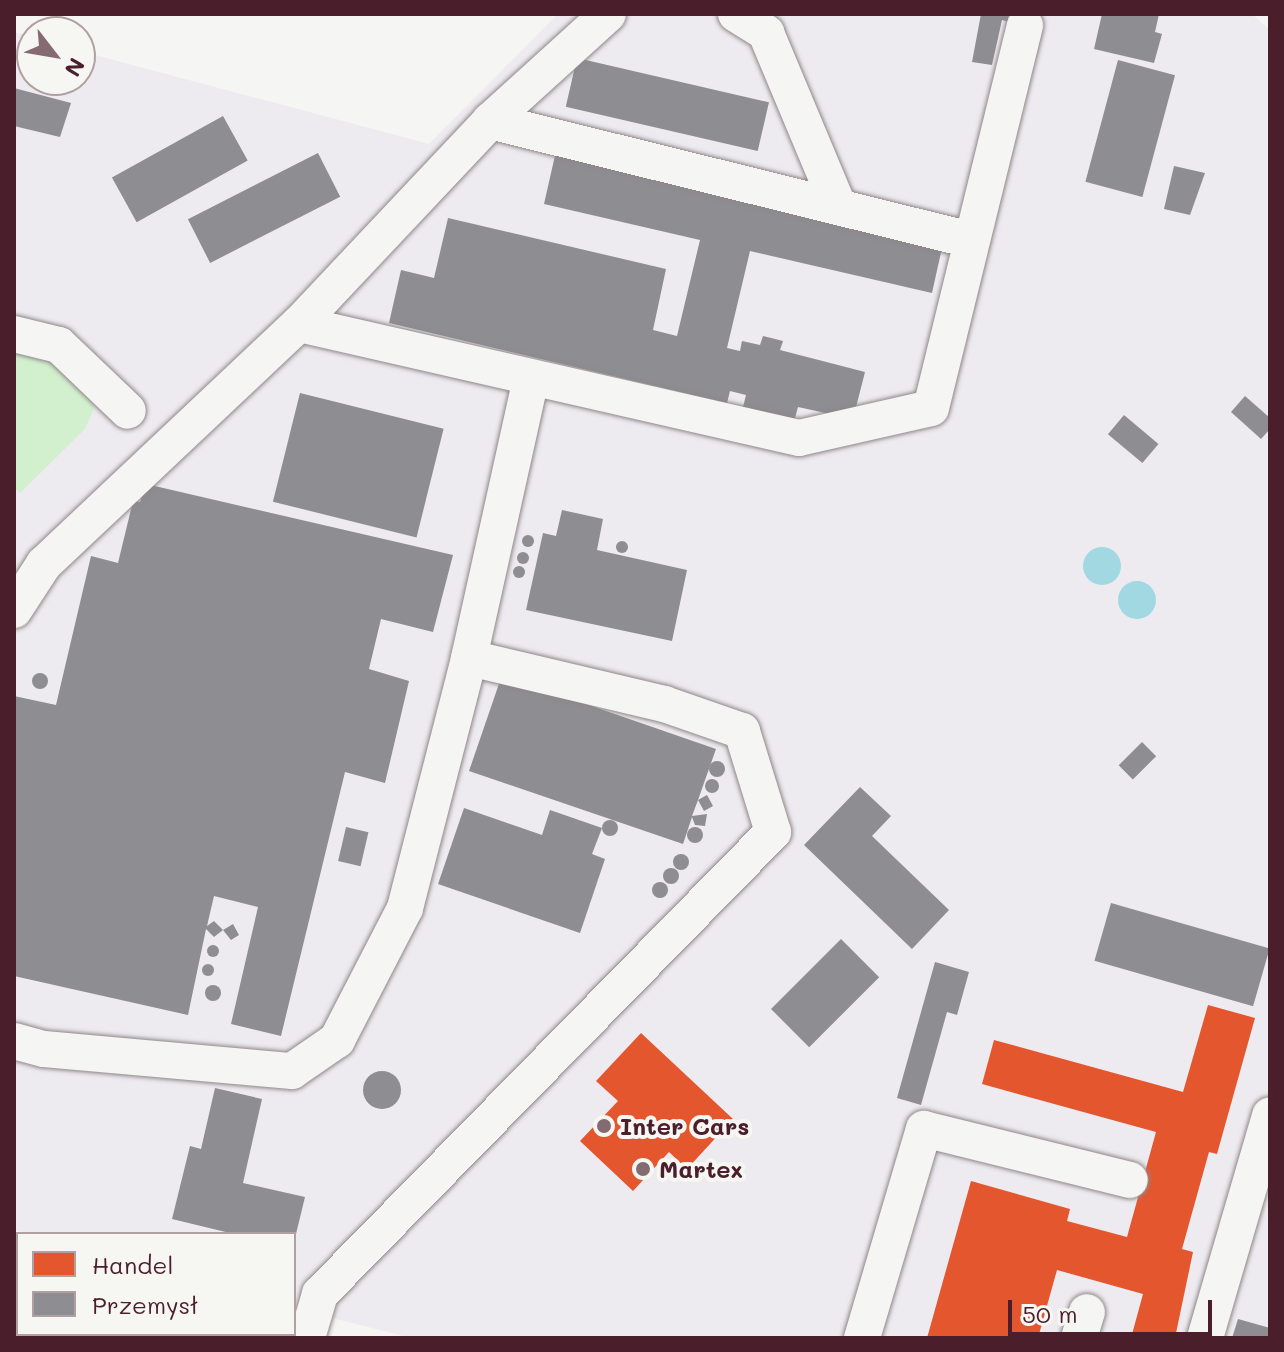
<!DOCTYPE html>
<meta charset="utf-8">
<style>
body{margin:0}
#map{position:relative;width:1284px;height:1352px;overflow:hidden;background:#f5f5f3;font-family:Mali,sans-serif}
div>[style]{position:absolute}
.built>*{inset:0;background:#edeaf0}
.green>*{inset:0;background:#d2f0ce}
.water>*{inset:0;background:#a1d8e2}
.round{border-radius:50%}
.shops>*{inset:0;background:#e4572e}
.industry>*{inset:0;background:#8d8d92;transform-origin:0 0}
.roads{filter:drop-shadow(0 0 2px #8f8788) drop-shadow(0 0 2px #8f8788)}
.minor>*{height:36px;margin:-18px;padding:0 18px;transform-origin:18px;border-radius:18px;background:#f5f5f3}
.major>*{height:44px;margin:-22px;padding:0 22px;transform-origin:22px;border-radius:22px;background:#ece8df}
.dots>*{width:22px;height:22px;translate:-50% -50%;box-sizing:border-box;border:4px solid #f6f6f2;border-radius:50%}
span{translate:-50% -50%;white-space:nowrap;text-align:center;line-height:1.15;-webkit-text-stroke:8px #f6f6f2;paint-order:stroke}
.poi-label{font-size:24px;color:#4a1f2b;font-weight:700}
.left{translate:0 -50%;text-align:left}
.frame{position:absolute;inset:0;border:16px solid #4a1f2b;pointer-events:none}
.legend{position:absolute;left:16px;top:1232px;width:280px;height:104px;box-sizing:border-box;background:#f6f6f2;border:2px solid #b1a0a2;margin:0;padding:10px 14px;list-style:none;font-size:24px;color:#4a1f2b}
.legend li{display:flex;align-items:center;gap:16px;height:40px}
.legend b{width:40px;border:2px solid #b1a0a2}
.north{position:absolute;left:16px;top:16px;width:80px;height:80px;box-sizing:border-box;background:#f6f6f2;border:2px solid #b1a0a2;border-radius:50%;rotate:121deg;font-size:22px;font-weight:700;line-height:32px;text-align:center;color:#4a1f2b}
.north::after{content:'';display:block;margin:auto;width:28px;height:36px;background:#866a71;clip-path:polygon(50% 0,100% 100%,50% 72%,0 100%)}
.scale{position:absolute;left:1008px;top:1300px;width:204px;height:36px;box-sizing:border-box;border:4px solid #4a1f2b;border-top:0;padding-left:10px;font-size:24px;line-height:28px;white-space:nowrap;color:#4a1f2b;-webkit-text-stroke:6px #f6f6f2;paint-order:stroke}
</style>
<div id="map">
<div class="built">
<i style="clip-path:polygon(558px 14px,1252px 14px,1270px 30px,1270px 1338px,411px 1338px,294px 1308px,294px 1234px,30px 1234px,14px 1230px,14px 32px,32px 37px,32px 80px,80px 80px,80px 51px,429px 144px)"></i>
</div>
<div class="green">
<i style="clip-path:polygon(14px 346px,42px 352px,85px 395px,89px 391px,94px 408px,85px 429px,20px 493px,14px 487px)"></i>
</div>
<div class="water">
<i class="round" style="left:1083px;top:547px;width:38px;height:38px"></i>
<i class="round" style="left:1118px;top:581px;width:38px;height:38px"></i>
</div>
<div class="shops">
<i style="clip-path:polygon(1208px 1005px,1255px 1018px,1217px 1154px,1209px 1152px,1182px 1249px,1193px 1252px,1175px 1338px,1131px 1338px,1143px 1294px,1057px 1270px,1038px 1338px,927px 1338px,971px 1181px,1070px 1209px,1067px 1221px,1127px 1237px,1156px 1132px,982px 1084px,994px 1040px,1183px 1092px)"></i>
<i style="clip-path:polygon(641px 1033px,733px 1119px,687px 1169px,669px 1152px,633px 1191px,580px 1141px,618px 1101px,596px 1081px)"></i>
</div>
<div class="industry">
<i style="clip-path:polygon(981px 14px,1032px 14px,1029px 27px,1002px 20px,992px 65px,972px 62px)"></i>
<i style="clip-path:polygon(1102px 14px,1159px 14px,1155px 32px,1162px 34px,1154px 63px,1094px 49px)"></i>
<i style="left:577px;top:58px;width:197px;height:50px;rotate:13deg"></i>
<i style="left:1118px;top:60px;width:59px;height:126px;rotate:15deg"></i>
<i style="clip-path:polygon(14px 88px,71px 103px,60px 137px,14px 126px)"></i>
<i style="left:223px;top:116px;width:51px;height:127px;rotate:61deg"></i>
<i style="clip-path:polygon(556px 151px,944px 239px,932px 293px,750px 251px,727px 348px,740px 351px,742px 341px,760px 345px,763px 336px,783px 341px,780px 350px,865px 372px,853px 419px,798px 407px,795px 418px,741px 415px,746px 395px,730px 391px,727px 403px,389px 323px,401px 270px,434px 278px,448px 218px,666px 269px,653px 330px,677px 336px,700px 240px,544px 204px)"></i>
<i style="left:318px;top:153px;width:49px;height:146px;rotate:63deg"></i>
<i style="clip-path:polygon(1174px 166px,1205px 173px,1190px 215px,1164px 209px)"></i>
<i style="left:300px;top:393px;width:148px;height:112px;rotate:14deg"></i>
<i style="clip-path:polygon(1245px 396px,1270px 418px,1270px 429px,1261px 439px,1231px 412px)"></i>
<i style="left:1124px;top:415px;width:45px;height:25px;rotate:40deg"></i>
<i style="clip-path:polygon(146px 484px,453px 555px,433px 632px,381px 619px,369px 669px,409px 681px,385px 783px,345px 772px,281px 1036px,231px 1024px,258px 907px,214px 896px,207px 926px,214px 921px,223px 930px,233px 924px,239px 935px,231px 940px,223px 930px,214px 937px,206px 929px,188px 1015px,14px 976px,14px 696px,56px 705px,91px 556px,118px 563px,133px 501px,140px 502px)"></i>
<i style="clip-path:polygon(562px 510px,603px 519px,597px 550px,687px 570px,672px 641px,526px 610px,543px 533px,556px 536px)"></i>
<i class="round" style="left:522px;top:535px;width:12px;height:12px"></i>
<i class="round" style="left:616px;top:541px;width:12px;height:12px"></i>
<i class="round" style="left:517px;top:552px;width:12px;height:12px"></i>
<i class="round" style="left:513px;top:566px;width:12px;height:12px"></i>
<i class="round" style="left:32px;top:673px;width:16px;height:16px"></i>
<i style="clip-path:polygon(502px 675px,716px 749px,698px 800px,707px 795px,713px 806px,704px 811px,698px 800px,692px 816px,707px 814px,705px 826px,695px 825px,692px 817px,683px 844px,469px 771px)"></i>
<i style="left:1142px;top:742px;width:20px;height:33px;rotate:45deg"></i>
<i class="round" style="left:709px;top:761px;width:16px;height:16px"></i>
<i class="round" style="left:705px;top:779px;width:14px;height:14px"></i>
<i style="clip-path:polygon(860px 787px,891px 816px,872px 836px,949px 910px,912px 949px,804px 845px)"></i>
<i style="clip-path:polygon(464px 808px,542px 835px,550px 810px,602px 828px,592px 854px,605px 859px,580px 933px,438px 884px)"></i>
<i class="round" style="left:602px;top:820px;width:16px;height:16px"></i>
<i class="round" style="left:687px;top:827px;width:16px;height:16px"></i>
<i style="left:346px;top:827px;width:23px;height:35px;rotate:13deg"></i>
<i class="round" style="left:673px;top:854px;width:16px;height:16px"></i>
<i class="round" style="left:663px;top:868px;width:16px;height:16px"></i>
<i class="round" style="left:652px;top:882px;width:16px;height:16px"></i>
<i style="left:1111px;top:903px;width:165px;height:60px;rotate:16deg"></i>
<i style="left:841px;top:939px;width:54px;height:99px;rotate:45deg"></i>
<i class="round" style="left:207px;top:945px;width:12px;height:12px"></i>
<i style="clip-path:polygon(935px 962px,969px 972px,957px 1015px,947px 1012px,921px 1105px,897px 1098px)"></i>
<i class="round" style="left:202px;top:964px;width:12px;height:12px"></i>
<i class="round" style="left:205px;top:985px;width:16px;height:16px"></i>
<i class="round" style="left:363px;top:1071px;width:38px;height:38px"></i>
<i style="clip-path:polygon(215px 1088px,262px 1099px,243px 1183px,305px 1197px,296px 1234px,234px 1234px,172px 1219px,190px 1146px,201px 1149px)"></i>
<i style="clip-path:polygon(1238px 1319px,1270px 1328px,1270px 1338px,1232px 1338px)"></i>
</div>
<div class="roads">
<div class="minor">
<i style="left:736px;top:14px;width:36px;rotate:32deg"></i>
<i style="left:766px;top:33px;width:184px;rotate:67.3deg"></i>
<i style="left:490px;top:121px;width:496px;rotate:13.9deg"></i>
<i style="left:299px;top:324px;width:513px;rotate:12.84deg"></i>
<i style="left:799px;top:438px;width:135px;rotate:-12.8deg"></i>
<i style="left:931px;top:408px;width:394px;rotate:-76.2deg"></i>
<i style="left:14px;top:334px;width:46px;rotate:13.7deg"></i>
<i style="left:59px;top:345px;width:95px;rotate:43.7deg"></i>
<i style="left:14px;top:610px;width:55px;rotate:-56.9deg"></i>
<i style="left:44px;top:564px;width:350px;rotate:-43.3deg"></i>
<i style="left:299px;top:324px;width:279px;rotate:-46.7deg"></i>
<i style="left:490px;top:121px;width:159px;rotate:-42.2deg"></i>
<i style="left:14px;top:1041px;width:31px;rotate:15deg"></i>
<i style="left:44px;top:1049px;width:249px;rotate:5.1deg"></i>
<i style="left:292px;top:1071px;width:55px;rotate:-34.6deg"></i>
<i style="left:337px;top:1040px;width:148px;rotate:-62.7deg"></i>
<i style="left:405px;top:908px;width:258px;rotate:-75.6deg"></i>
<i style="left:469px;top:658px;width:287px;rotate:-77.5deg"></i>
<i style="left:307px;top:1338px;width:46px;rotate:-73.5deg"></i>
<i style="left:320px;top:1294px;width:647px;rotate:-45.56deg"></i>
<i style="left:773px;top:832px;width:106px;rotate:-107.1deg"></i>
<i style="left:742px;top:731px;width:83px;rotate:-160.9deg"></i>
<i style="left:664px;top:704px;width:200px;rotate:-166.7deg"></i>
<i style="left:862px;top:1338px;width:218px;rotate:-73.5deg"></i>
<i style="left:924px;top:1129px;width:212px;rotate:13.9deg"></i>
<i style="left:1079px;top:1338px;width:27px;rotate:-73deg"></i>
<i style="left:1205px;top:1338px;width:232px;rotate:-73.7deg"></i>
</div>
<div class="major">
<i style="left:14px;top:1300px;width:4px;rotate:14deg"></i>
<i style="left:163px;top:1334px;width:17px;rotate:13deg"></i>
</div>
</div>
<div class="dots">
<i style="left:604px;top:1126px;background:#866a71"></i>
<i style="left:643px;top:1169px;background:#866a71"></i>
</div>
<div class="poi-label">
<span class="left" style="left:620px;top:1126px">Inter Cars</span>
<span class="left" style="left:659px;top:1169px">Martex</span>
</div>
<div class="frame"></div>
<ul class="legend">
<li><b style="height:22px;background:#e4572e"></b>Handel</li>
<li><b style="height:22px;background:#8d8d92"></b>Przemysł</li>
</ul>
<div class="north">N</div>
<div class="scale">50 m</div>
</div>
